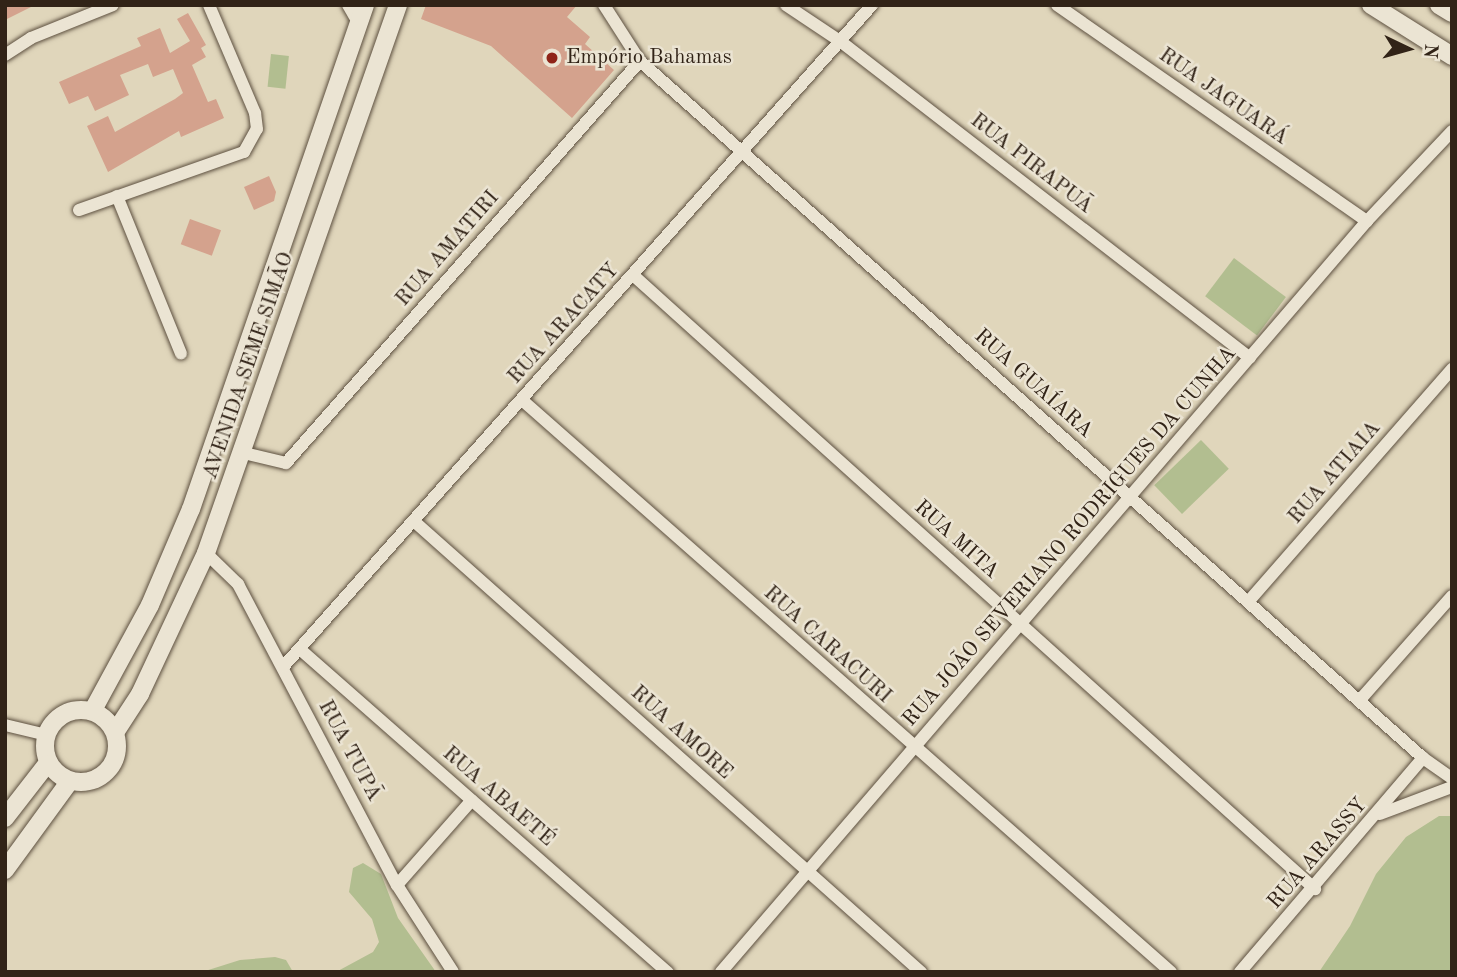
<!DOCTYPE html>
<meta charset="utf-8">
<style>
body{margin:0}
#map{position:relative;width:1457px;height:977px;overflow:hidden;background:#e0d6bb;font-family:"Old Standard TT",serif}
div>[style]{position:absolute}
.green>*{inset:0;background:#b2be90;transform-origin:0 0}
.building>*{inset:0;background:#d4a28d;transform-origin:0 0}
.roads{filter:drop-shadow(0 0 2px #5d5040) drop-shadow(0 0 2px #5d5040)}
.minor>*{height:12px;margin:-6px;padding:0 6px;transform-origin:6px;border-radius:6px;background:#ebe4d3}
.secondary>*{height:18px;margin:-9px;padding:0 9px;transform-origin:9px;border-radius:9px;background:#ebe4d3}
.secondary>.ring{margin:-9px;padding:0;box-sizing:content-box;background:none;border:18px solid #ebe4d3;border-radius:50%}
.dots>*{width:19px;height:19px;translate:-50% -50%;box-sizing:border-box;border:4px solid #ebe4d3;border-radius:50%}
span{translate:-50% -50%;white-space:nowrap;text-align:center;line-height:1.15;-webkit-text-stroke:5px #ebe4d3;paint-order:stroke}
.poi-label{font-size:21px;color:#312317}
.left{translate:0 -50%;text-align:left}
.street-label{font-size:21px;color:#312317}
.frame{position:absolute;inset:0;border:7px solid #312317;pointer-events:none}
.north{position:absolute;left:1373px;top:14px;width:70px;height:70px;-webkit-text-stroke:5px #ebe4d3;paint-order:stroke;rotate:95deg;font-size:19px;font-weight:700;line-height:28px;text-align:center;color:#312317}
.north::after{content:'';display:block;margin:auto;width:24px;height:32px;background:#312317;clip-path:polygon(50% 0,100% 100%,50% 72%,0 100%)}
</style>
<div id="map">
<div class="green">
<i style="left:271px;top:54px;width:18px;height:33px;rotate:6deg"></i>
<i style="left:1234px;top:258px;width:65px;height:48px;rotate:37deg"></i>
<i style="left:1201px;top:440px;width:40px;height:65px;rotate:46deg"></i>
<i style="clip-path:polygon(1439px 816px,1452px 816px,1452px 972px,1319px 972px,1350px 926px,1376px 874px,1406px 837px)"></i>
<i style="clip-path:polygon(363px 863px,381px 874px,398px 918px,436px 972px,336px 972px,373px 952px,379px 942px,372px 919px,349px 892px,353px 868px)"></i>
<i style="clip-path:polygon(275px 957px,286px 960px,293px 972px,202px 972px,240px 960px)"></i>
</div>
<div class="building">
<i style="clip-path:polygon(5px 5px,35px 5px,5px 20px)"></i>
<i style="clip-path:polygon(426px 5px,577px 5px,567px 17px,590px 37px,585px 44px,614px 70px,572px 118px,491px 46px,421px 19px)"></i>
<i style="clip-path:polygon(188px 13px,206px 45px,201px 48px,206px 57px,192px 65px,208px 102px,216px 99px,224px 118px,181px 137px,179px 131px,108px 172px,87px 126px,108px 116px,115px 132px,175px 99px,183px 93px,173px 69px,153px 77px,148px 64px,120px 75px,129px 95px,95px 111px,88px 96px,69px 104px,59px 82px,141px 46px,137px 38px,160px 28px,170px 53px,190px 41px,177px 19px)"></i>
<i style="clip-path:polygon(269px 176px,276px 192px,274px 201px,254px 210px,244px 187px)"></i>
<i style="left:190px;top:219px;width:33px;height:27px;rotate:20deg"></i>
</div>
<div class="roads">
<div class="minor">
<i style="left:348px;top:5px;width:22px;rotate:60deg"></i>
<i style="left:604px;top:5px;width:67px;rotate:57.3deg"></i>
<i style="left:640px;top:61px;width:1048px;rotate:41.67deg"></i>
<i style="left:1423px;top:758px;width:35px;rotate:35deg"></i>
<i style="left:786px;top:5px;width:65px;rotate:33.7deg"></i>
<i style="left:840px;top:41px;width:518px;rotate:37.71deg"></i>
<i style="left:1057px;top:5px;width:378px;rotate:34.9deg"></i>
<i style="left:5px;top:55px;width:31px;rotate:-33deg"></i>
<i style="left:31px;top:38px;width:88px;rotate:-21.9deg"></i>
<i style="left:117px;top:196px;width:170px;rotate:67.9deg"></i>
<i style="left:79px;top:210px;width:175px;rotate:-19.4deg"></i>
<i style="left:244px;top:152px;width:26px;rotate:-61deg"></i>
<i style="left:257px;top:129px;width:16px;rotate:-97deg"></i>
<i style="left:255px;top:113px;width:117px;rotate:-113.1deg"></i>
<i style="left:633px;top:275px;width:918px;rotate:42deg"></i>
<i style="left:522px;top:400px;width:865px;rotate:41.39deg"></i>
<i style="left:244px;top:453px;width:43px;rotate:13.4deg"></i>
<i style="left:286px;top:463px;width:536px;rotate:-48.63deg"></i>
<i style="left:416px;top:523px;width:676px;rotate:41.64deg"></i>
<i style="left:206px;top:553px;width:45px;rotate:44.1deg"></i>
<i style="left:238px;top:584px;width:340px;rotate:62.2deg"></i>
<i style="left:397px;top:885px;width:103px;rotate:57.2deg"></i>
<i style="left:1248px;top:602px;width:310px;rotate:-48.8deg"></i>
<i style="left:302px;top:651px;width:487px;rotate:41.3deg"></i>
<i style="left:283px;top:667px;width:886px;rotate:-48.34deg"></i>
<i style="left:1359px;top:701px;width:140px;rotate:-48.5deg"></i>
<i style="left:5px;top:725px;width:43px;rotate:13.4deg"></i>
<i style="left:1380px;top:814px;width:77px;rotate:-20.6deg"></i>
<i style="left:397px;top:885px;width:113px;rotate:-48.6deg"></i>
<i style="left:721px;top:972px;width:991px;rotate:-49.3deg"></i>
<i style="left:1367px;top:221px;width:124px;rotate:-46.6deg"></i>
<i style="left:1240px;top:972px;width:282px;rotate:-49.5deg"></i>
</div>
<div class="secondary">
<i style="left:1371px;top:5px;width:96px;rotate:32.2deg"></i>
<i style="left:1439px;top:5px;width:15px;rotate:32deg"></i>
<i class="ring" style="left:45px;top:710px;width:54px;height:54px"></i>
<i style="left:93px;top:710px;width:119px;rotate:-61.5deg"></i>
<i style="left:150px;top:605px;width:104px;rotate:-66.9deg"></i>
<i style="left:191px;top:509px;width:533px;rotate:-70.95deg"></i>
<i style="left:116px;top:731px;width:44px;rotate:-57deg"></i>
<i style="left:140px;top:694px;width:156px;rotate:-64.9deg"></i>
<i style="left:206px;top:553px;width:581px;rotate:-70.69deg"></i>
<i style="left:5px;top:818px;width:68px;rotate:-52.1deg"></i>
<i style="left:5px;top:870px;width:110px;rotate:-53.9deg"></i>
</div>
</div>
<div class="dots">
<i style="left:552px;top:58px;background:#8f2418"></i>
</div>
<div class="poi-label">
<span class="left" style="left:566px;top:58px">Empório Bahamas</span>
</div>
<div class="street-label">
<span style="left:1223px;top:97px;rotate:35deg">RUA JAGUARÁ</span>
<span style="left:1031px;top:164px;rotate:38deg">RUA PIRAPUÃ</span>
<span style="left:448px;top:249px;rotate:-49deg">RUA AMATIRI</span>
<span style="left:564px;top:324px;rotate:-48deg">RUA ARACATY</span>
<span style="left:249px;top:366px;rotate:-71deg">AVENIDA SEME SIMÃO</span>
<span style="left:1033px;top:384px;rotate:42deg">RUA GUAÍARA</span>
<span style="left:1335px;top:473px;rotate:-49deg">RUA ATIAIA</span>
<span style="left:1070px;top:537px;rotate:-49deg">RUA JOÃO SEVERIANO RODRIGUES DA CUNHA</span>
<span style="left:956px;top:540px;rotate:42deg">RUA MITA</span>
<span style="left:827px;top:645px;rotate:42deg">RUA CARACURI</span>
<span style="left:681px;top:733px;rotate:42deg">RUA AMORE</span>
<span style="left:349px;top:751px;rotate:62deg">RUA TUPÃ</span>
<span style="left:498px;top:797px;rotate:41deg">RUA ABAETÉ</span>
<span style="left:1318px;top:854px;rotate:-49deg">RUA ARASSY</span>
</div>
<div class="frame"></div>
<div class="north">N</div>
</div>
